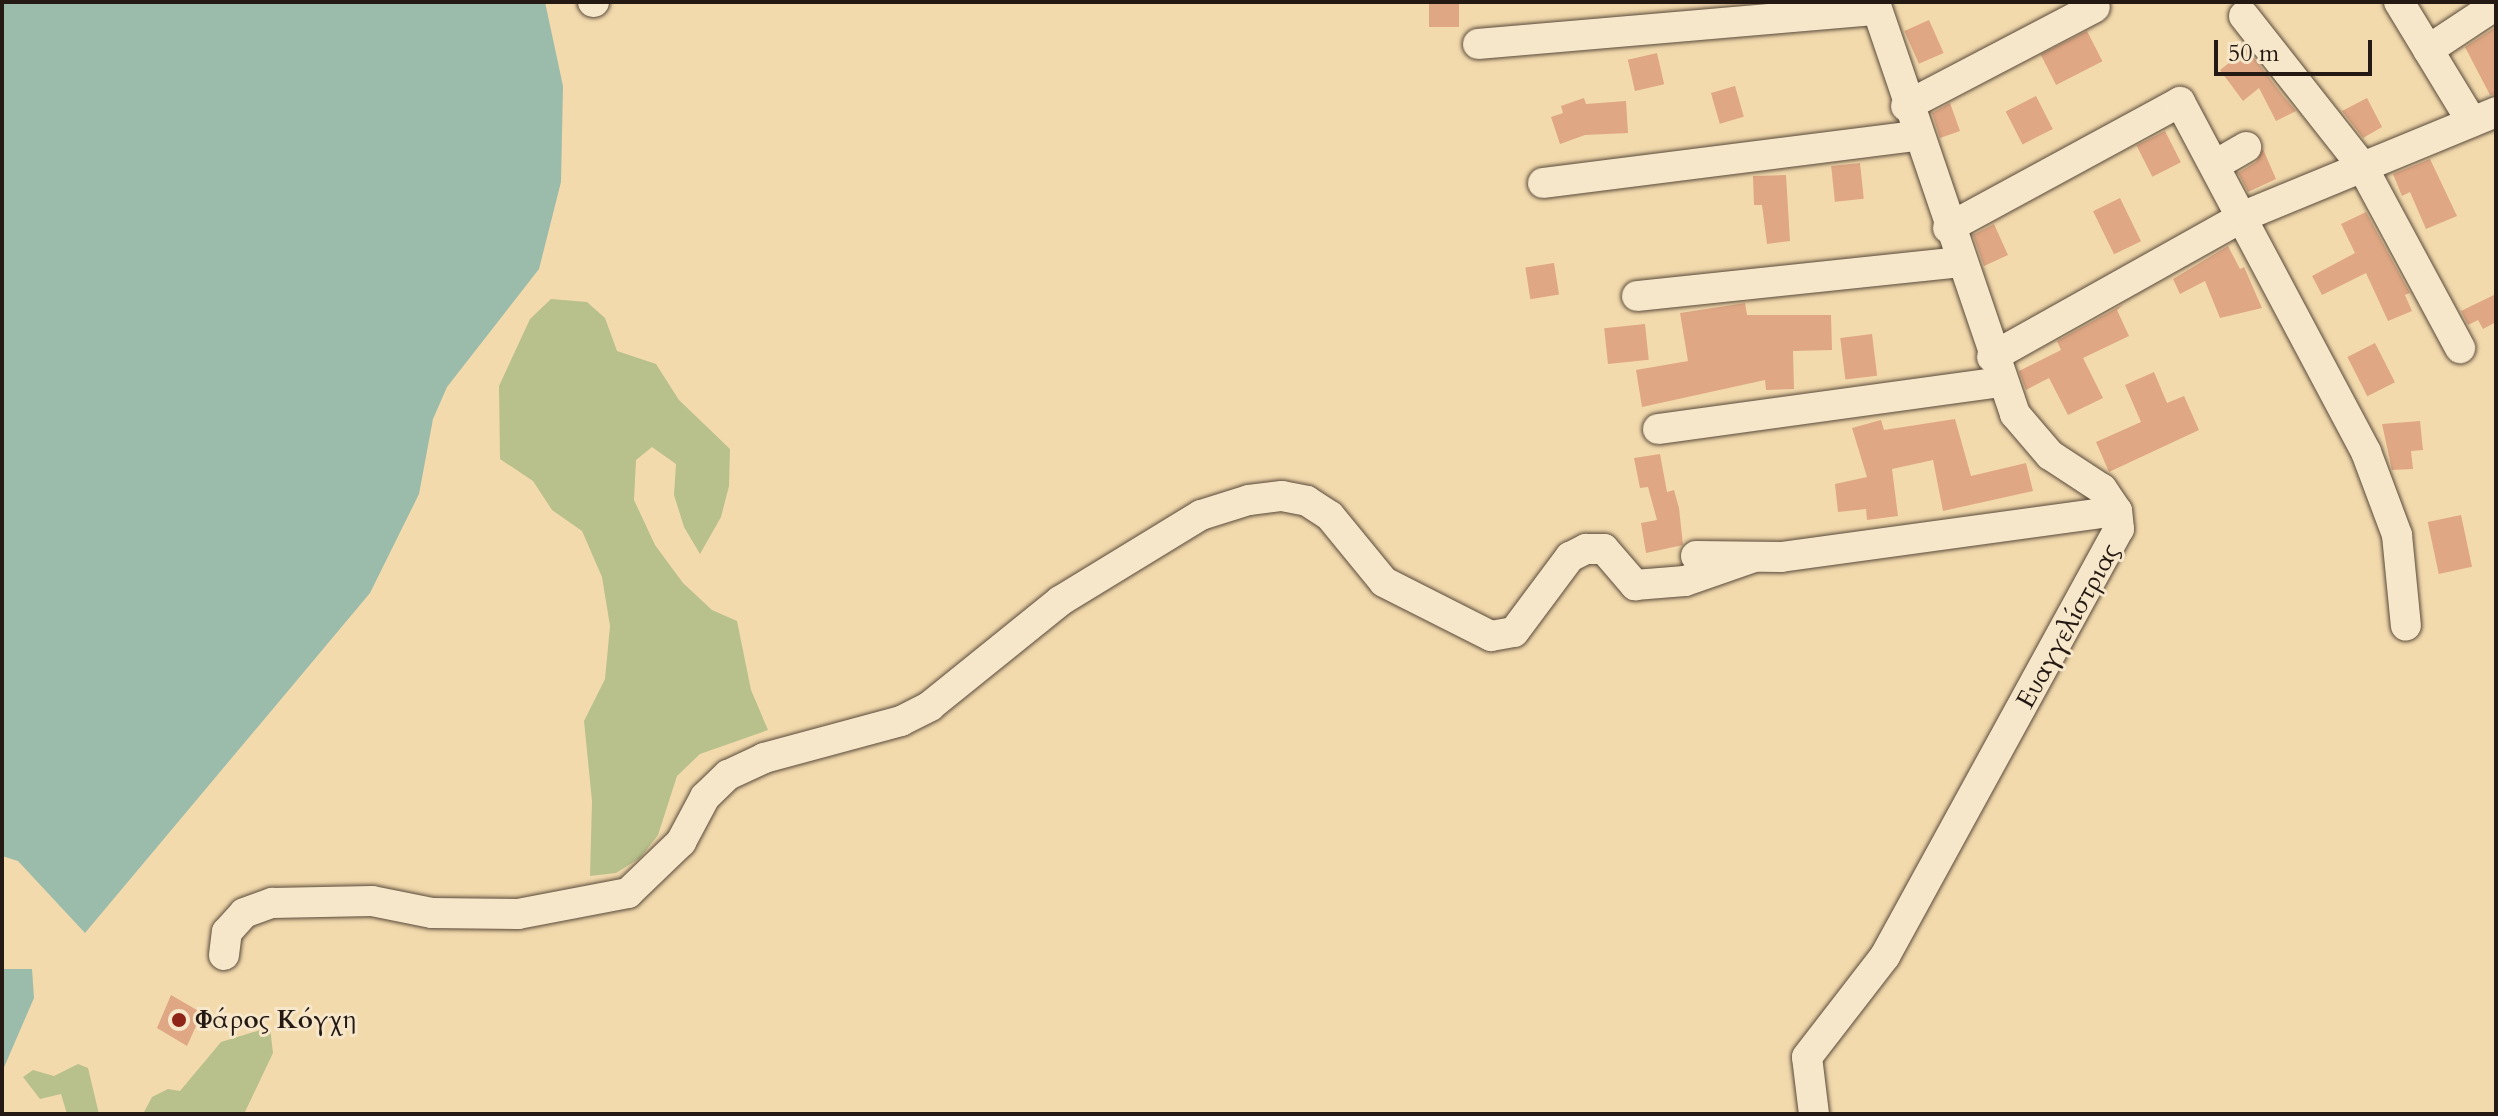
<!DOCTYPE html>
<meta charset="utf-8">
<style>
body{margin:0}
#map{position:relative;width:2498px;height:1116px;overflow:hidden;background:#f3daad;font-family:Cardo,serif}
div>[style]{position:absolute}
.green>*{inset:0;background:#b8c08c}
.water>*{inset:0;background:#9bbbab}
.building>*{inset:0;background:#dfa784;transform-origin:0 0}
.roads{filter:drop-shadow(0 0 2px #58493a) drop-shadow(0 0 2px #58493a)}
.minor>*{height:30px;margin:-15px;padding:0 15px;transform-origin:15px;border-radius:15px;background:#f7e7ca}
.dots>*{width:22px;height:22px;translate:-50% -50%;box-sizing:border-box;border:4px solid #f7e7ca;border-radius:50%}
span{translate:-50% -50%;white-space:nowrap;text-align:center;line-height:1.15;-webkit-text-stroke:6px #f7e7ca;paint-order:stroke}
.street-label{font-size:26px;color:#241913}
.poi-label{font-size:26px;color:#241913;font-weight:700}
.left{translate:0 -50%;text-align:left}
.frame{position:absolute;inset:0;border:4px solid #241913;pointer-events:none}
.scale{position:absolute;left:2214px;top:40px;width:158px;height:36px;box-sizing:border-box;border:4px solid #241913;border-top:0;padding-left:10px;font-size:24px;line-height:28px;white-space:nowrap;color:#241913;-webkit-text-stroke:6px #f7e7ca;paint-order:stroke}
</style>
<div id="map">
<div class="green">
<i style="clip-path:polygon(551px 299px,587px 302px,605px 318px,617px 351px,656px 364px,679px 400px,730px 449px,729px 486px,721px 517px,700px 554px,684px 527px,674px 495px,676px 464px,652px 447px,636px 460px,634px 500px,655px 545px,683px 583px,712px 610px,737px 621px,751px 690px,768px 730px,700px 754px,677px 776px,658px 835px,640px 858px,616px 873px,590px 876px,592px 801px,584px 721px,605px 679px,610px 626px,602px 577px,582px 531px,552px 510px,533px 481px,500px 459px,499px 386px,530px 319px)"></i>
<i style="clip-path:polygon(270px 1027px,273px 1053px,244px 1114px,143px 1114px,152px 1097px,168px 1089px,180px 1091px,221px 1042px)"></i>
<i style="clip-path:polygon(78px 1064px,88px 1068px,99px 1114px,67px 1114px,61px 1094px,40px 1099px,23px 1077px,33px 1070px,54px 1076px)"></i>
</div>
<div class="water">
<i style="clip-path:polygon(2px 2px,545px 2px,563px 86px,561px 182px,539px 269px,447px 387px,433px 419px,419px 494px,370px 593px,85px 933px,18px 861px,2px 856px)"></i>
<i style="clip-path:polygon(2px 969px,32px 969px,34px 998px,2px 1072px)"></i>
</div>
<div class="building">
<i style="left:1429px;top:2px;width:30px;height:25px"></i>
<i style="left:1929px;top:20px;width:36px;height:27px;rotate:66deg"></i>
<i style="clip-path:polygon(2496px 27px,2496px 94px,2490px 95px,2465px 47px)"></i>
<i style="left:2087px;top:31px;width:34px;height:52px;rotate:63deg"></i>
<i style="clip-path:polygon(2247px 49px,2284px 97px,2296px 111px,2276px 121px,2259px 88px,2243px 101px,2220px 70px)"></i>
<i style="left:1657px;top:53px;width:32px;height:30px;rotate:77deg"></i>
<i style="left:1735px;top:86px;width:32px;height:25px;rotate:74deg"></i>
<i style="left:2036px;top:96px;width:37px;height:34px;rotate:63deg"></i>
<i style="clip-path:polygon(1584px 98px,1586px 104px,1626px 101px,1628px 133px,1585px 135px,1560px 144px,1551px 117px,1563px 113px,1561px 106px)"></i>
<i style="clip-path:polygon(2367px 98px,2382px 127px,2363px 138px,2342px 111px)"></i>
<i style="clip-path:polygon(1950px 103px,1960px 131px,1940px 138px,1932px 113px)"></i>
<i style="left:2165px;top:131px;width:35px;height:32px;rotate:63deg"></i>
<i style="clip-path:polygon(2263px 149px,2276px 179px,2248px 192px,2238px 173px,2256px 162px)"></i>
<i style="clip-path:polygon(2430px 159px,2457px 216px,2426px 229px,2410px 192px,2402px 196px,2393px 174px)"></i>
<i style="left:1860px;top:163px;width:36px;height:29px;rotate:84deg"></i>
<i style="clip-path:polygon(1786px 175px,1790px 241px,1767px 244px,1762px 205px,1754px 205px,1753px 176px)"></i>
<i style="left:2120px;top:198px;width:48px;height:30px;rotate:64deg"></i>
<i style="clip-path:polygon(2366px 212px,2410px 293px,2405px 295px,2412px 311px,2388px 321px,2366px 273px,2322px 295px,2312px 276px,2355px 253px,2341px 224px)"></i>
<i style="clip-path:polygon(1994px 224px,2008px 255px,1984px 266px,1973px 235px)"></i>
<i style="clip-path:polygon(2228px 246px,2240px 269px,2244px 267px,2262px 308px,2220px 318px,2205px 281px,2180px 294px,2173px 279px)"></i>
<i style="left:1554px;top:263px;width:32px;height:29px;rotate:81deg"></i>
<i style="clip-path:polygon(2496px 294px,2496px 322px,2483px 329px,2478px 320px,2468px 325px,2461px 311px)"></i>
<i style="clip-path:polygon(1745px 303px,1747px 315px,1831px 315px,1832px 350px,1793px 351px,1794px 389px,1766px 390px,1765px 380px,1642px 407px,1636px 370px,1688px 361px,1680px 313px)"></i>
<i style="clip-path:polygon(2124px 304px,2117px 310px,2129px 336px,2083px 358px,2103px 398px,2068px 415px,2049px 378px,2026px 390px,2019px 371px,2061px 350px,2057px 341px)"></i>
<i style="left:1645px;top:324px;width:36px;height:41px;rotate:84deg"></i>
<i style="left:1872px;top:334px;width:42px;height:32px;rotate:83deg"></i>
<i style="left:2375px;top:343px;width:44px;height:31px;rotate:63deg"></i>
<i style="clip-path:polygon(2154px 372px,2167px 403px,2184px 396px,2199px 430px,2109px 472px,2096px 442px,2141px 422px,2125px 385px)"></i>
<i style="clip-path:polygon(1955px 419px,1971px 476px,2026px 463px,2033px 491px,1943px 511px,1933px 460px,1892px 469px,1898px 516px,1867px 520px,1866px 509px,1838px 512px,1835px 484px,1867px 477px,1852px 428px,1881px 420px,1884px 430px)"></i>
<i style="clip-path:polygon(2420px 421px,2423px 450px,2411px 451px,2413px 469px,2392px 470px,2382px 424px)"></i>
<i style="clip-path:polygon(1660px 454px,1667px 492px,1674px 490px,1679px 508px,1683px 545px,1646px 553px,1641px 523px,1657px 520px,1648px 487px,1640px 488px,1634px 458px)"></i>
<i style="left:2461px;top:515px;width:53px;height:34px;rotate:78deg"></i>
<i style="clip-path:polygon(171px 995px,202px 1013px,187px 1046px,157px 1028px)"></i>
</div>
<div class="roads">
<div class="minor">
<i style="left:593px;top:2px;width:1px"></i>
<i style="left:2399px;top:2px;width:140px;rotate:58.7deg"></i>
<i style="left:2244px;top:16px;width:191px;rotate:51.8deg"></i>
<i style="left:2362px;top:166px;width:207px;rotate:61.7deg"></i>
<i style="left:1478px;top:44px;width:400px;rotate:-4.9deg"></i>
<i style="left:2428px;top:50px;width:82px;rotate:-33.5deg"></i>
<i style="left:1906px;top:106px;width:213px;rotate:-27.6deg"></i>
<i style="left:2215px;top:165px;width:36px;rotate:-30deg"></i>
<i style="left:1543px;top:183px;width:377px;rotate:-7.2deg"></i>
<i style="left:1948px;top:228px;width:264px;rotate:-28.5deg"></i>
<i style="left:2180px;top:102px;width:396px;rotate:62deg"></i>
<i style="left:2366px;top:452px;width:89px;rotate:69.5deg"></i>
<i style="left:2397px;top:535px;width:91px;rotate:84.4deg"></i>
<i style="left:1637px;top:296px;width:325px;rotate:-6deg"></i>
<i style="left:1992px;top:357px;width:289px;rotate:-29.2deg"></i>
<i style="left:2244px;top:216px;width:273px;rotate:-22.4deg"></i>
<i style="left:1658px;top:429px;width:346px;rotate:-7.8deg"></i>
<i style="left:1696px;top:556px;width:85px;rotate:0.7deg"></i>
<i style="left:1781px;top:557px;width:339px;rotate:-7.8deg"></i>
<i style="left:224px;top:955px;width:23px;rotate:-83deg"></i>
<i style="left:227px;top:932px;width:25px;rotate:-48deg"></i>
<i style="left:244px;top:913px;width:30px;rotate:-20deg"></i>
<i style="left:272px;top:903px;width:100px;rotate:-1.1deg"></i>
<i style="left:372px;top:901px;width:61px;rotate:11.3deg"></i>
<i style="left:432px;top:913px;width:86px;rotate:0.7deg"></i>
<i style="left:518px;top:914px;width:112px;rotate:-10.8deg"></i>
<i style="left:628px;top:893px;width:74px;rotate:-43.9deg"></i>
<i style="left:681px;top:842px;width:51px;rotate:-61.9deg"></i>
<i style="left:705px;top:797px;width:32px;rotate:-44deg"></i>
<i style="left:728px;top:775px;width:40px;rotate:-25deg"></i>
<i style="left:764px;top:758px;width:142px;rotate:-15.1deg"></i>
<i style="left:901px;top:721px;width:33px;rotate:-27deg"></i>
<i style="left:930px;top:706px;width:167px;rotate:-38.9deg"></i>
<i style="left:1060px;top:601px;width:165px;rotate:-31.4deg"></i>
<i style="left:1201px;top:515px;width:50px;rotate:-17.4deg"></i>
<i style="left:1249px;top:500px;width:33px;rotate:-7deg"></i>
<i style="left:1282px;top:496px;width:25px;rotate:11deg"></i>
<i style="left:1307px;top:501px;width:27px;rotate:33deg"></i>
<i style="left:1330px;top:516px;width:85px;rotate:50.7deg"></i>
<i style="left:1384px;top:582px;width:120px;rotate:26.8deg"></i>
<i style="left:1491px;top:636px;width:23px;rotate:-10deg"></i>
<i style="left:1514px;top:632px;width:94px;rotate:-53.3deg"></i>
<i style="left:1570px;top:557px;width:18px;rotate:-27deg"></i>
<i style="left:1586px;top:549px;width:18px"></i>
<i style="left:1604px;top:549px;width:48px;rotate:49.3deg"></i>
<i style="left:1635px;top:585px;width:50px;rotate:-4.6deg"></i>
<i style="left:1685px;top:581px;width:73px;rotate:-19.2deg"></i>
<i style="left:1814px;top:1114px;width:57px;rotate:-97deg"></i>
<i style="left:1807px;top:1057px;width:128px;rotate:-52.3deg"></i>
<i style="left:1885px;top:956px;width:487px;rotate:-61.3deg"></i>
<i style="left:2119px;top:529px;width:18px;rotate:-96deg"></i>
<i style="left:2117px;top:511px;width:27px;rotate:-124deg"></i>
<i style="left:2102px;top:489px;width:62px;rotate:-146.8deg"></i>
<i style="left:2050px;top:455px;width:54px;rotate:-130.5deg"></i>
<i style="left:2015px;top:414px;width:435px;rotate:-108.8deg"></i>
</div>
</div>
<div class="dots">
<i style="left:179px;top:1020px;background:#8f2418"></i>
</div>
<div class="street-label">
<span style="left:2068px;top:626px;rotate:-61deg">Ευαγγελίστριας</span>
</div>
<div class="poi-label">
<span class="left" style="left:195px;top:1020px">Φάρος Κόγχη</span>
</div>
<div class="frame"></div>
<div class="scale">50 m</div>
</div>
